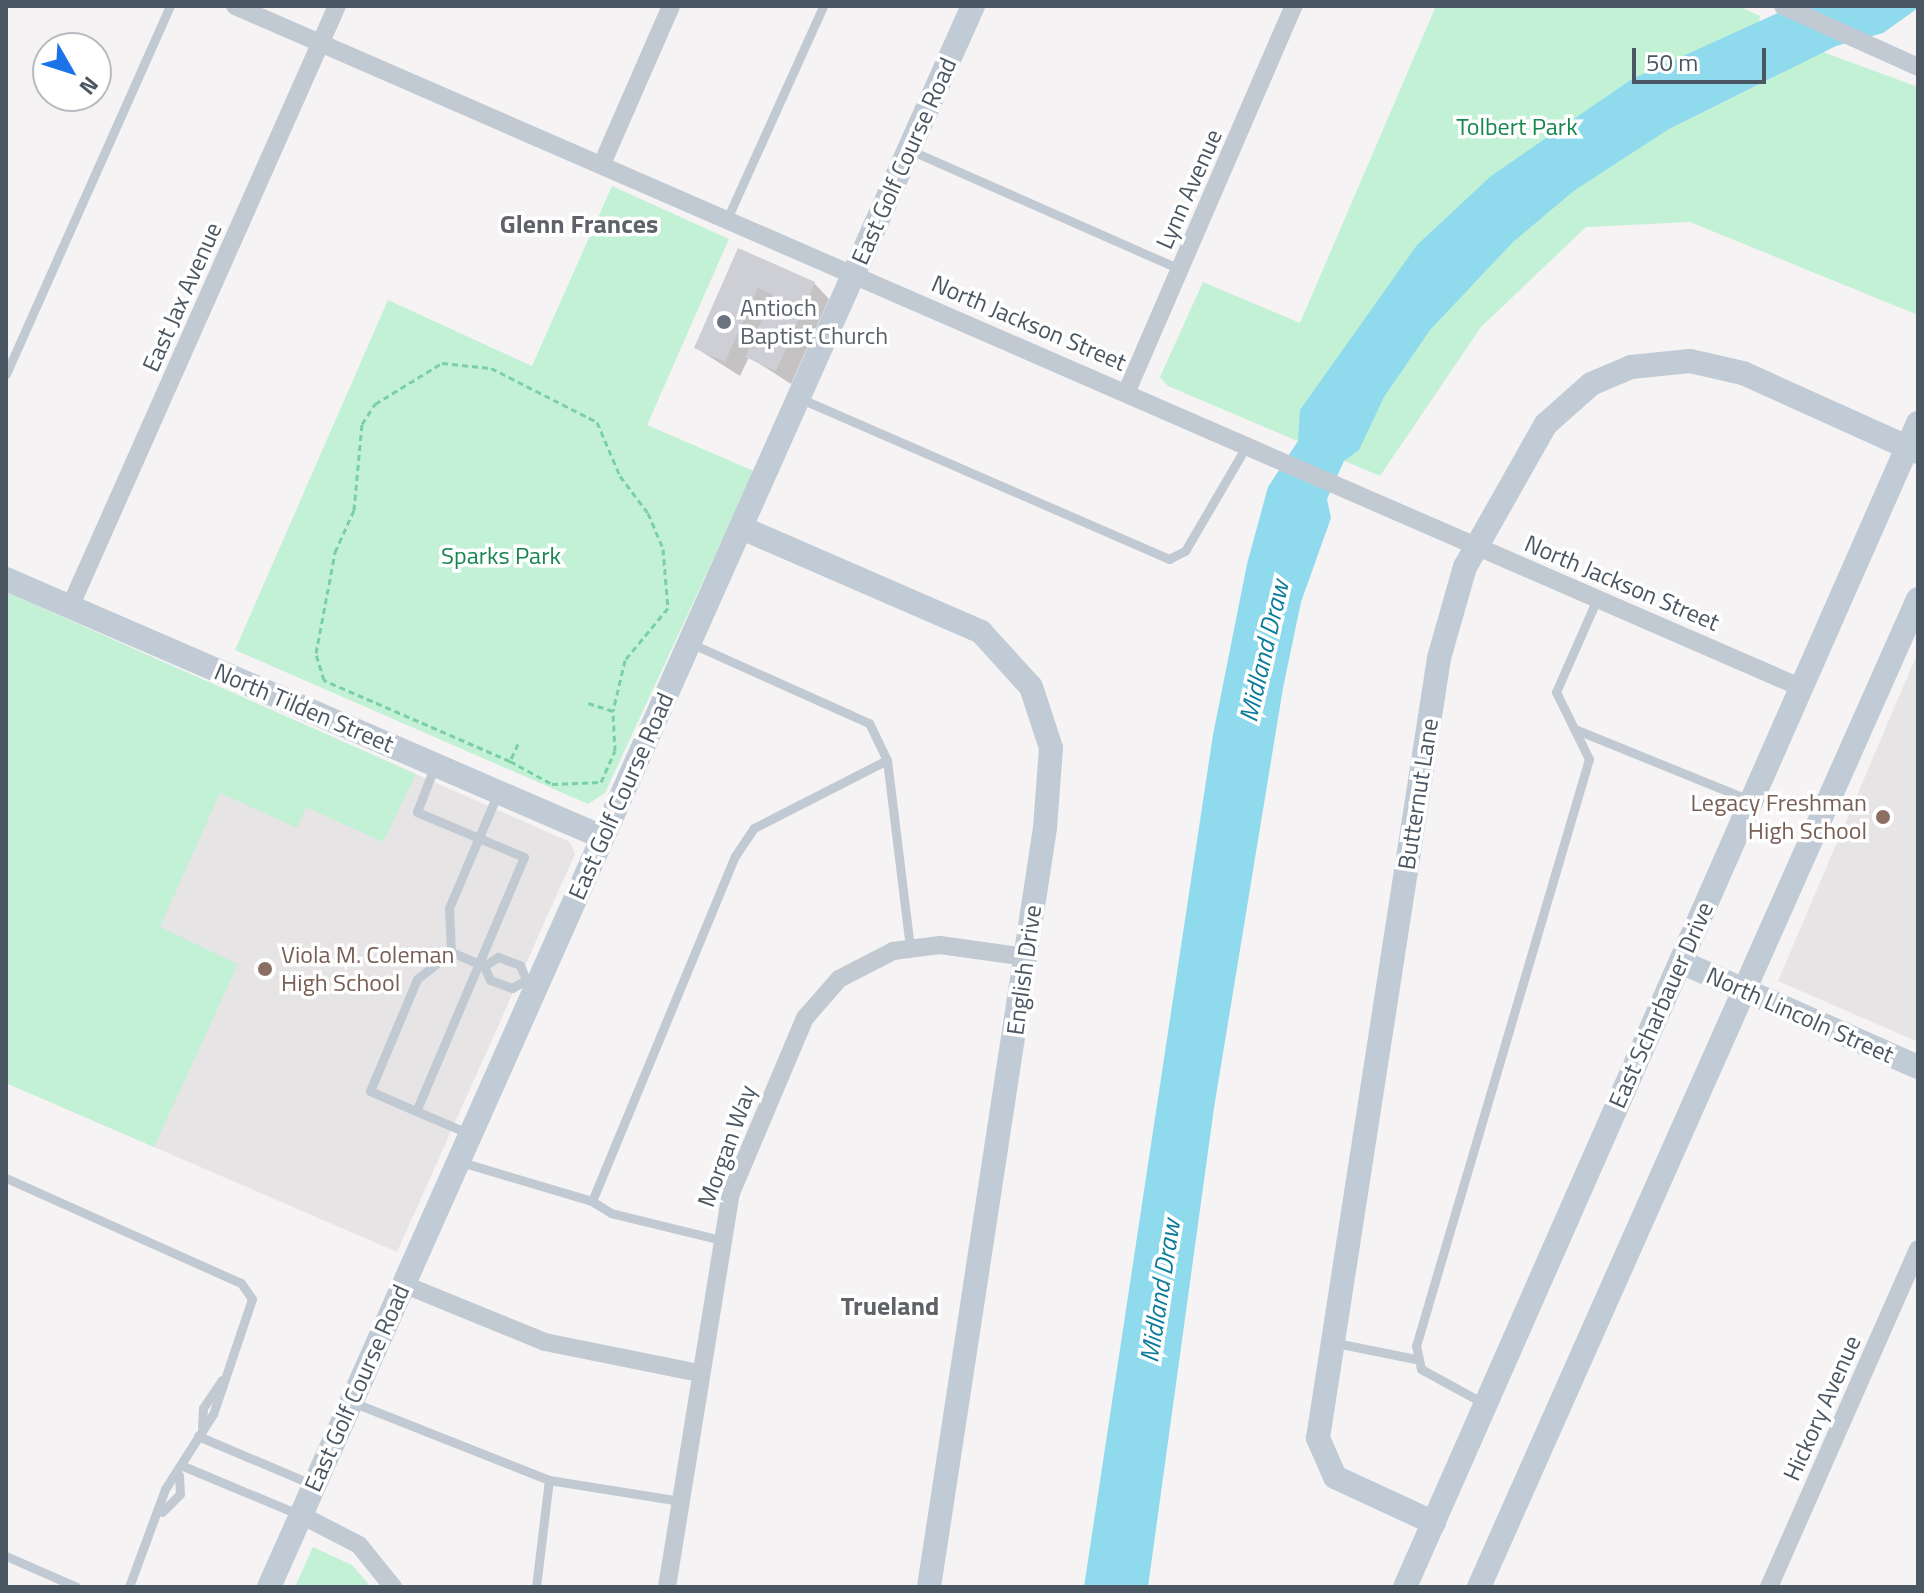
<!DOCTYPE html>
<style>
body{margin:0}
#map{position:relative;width:1924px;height:1593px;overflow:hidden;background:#f5f3f3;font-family:"Titillium Web",sans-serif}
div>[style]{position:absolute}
.education>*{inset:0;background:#e6e4e5}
.green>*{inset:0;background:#c3f1d5}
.water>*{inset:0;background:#90daee}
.shadow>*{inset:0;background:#0003}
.building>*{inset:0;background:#cdcfd5}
.path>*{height:3px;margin-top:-1.5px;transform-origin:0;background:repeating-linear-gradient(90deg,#7ad0a6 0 6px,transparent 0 10px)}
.lane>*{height:9px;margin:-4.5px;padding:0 4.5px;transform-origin:4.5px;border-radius:4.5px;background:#c1cad2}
.street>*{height:18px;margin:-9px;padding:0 9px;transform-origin:9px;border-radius:9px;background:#c1cad2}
.secondary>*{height:24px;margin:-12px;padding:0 12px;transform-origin:12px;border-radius:12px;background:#c1cbd6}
.dots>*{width:22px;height:22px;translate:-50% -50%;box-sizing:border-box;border:4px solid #fff;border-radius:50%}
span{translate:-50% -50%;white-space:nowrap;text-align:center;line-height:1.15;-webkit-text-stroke:7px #fff;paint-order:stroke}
.park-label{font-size:24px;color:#17864f}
.street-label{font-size:24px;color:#4a5661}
.worship-label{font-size:24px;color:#5b616d}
.left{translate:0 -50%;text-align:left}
.education-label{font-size:24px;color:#785e54}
.right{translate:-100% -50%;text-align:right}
.neighbourhood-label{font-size:26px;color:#5f6368;font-weight:700}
.water-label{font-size:26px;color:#0c7c9b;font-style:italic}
.frame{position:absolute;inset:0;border:8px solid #4a5661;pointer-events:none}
.north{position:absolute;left:32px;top:32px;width:80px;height:80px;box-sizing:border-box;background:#fff;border:2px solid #b7bbc0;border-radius:50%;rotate:129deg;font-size:22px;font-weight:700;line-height:32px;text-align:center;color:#4a5661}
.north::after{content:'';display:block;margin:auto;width:28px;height:36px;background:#1a73e8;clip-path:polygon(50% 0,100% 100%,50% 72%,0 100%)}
.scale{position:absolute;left:1632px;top:48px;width:134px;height:36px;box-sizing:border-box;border:4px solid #4a5661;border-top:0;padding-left:10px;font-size:24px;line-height:28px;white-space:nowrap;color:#4a5661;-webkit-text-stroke:6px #fff;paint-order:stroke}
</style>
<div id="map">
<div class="education">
<i style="clip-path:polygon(65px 619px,570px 842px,575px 854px,397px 1252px,6px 1083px)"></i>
<i style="clip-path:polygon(1918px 652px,1918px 1042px,1778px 981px)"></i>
</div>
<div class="green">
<i style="clip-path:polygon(1436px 6px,1738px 6px,1760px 16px,1758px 28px,1918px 87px,1918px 315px,1690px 222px,1586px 227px,1481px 327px,1380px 476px,1168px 386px,1160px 377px,1203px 282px,1300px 323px)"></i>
<i style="clip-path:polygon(612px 186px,729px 239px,647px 425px,754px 471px,605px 793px,588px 804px,235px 650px,388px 300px,532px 366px)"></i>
<i style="clip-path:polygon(6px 592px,416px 774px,383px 842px,306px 807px,297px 828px,220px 793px,160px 927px,238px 964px,154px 1147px,6px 1083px)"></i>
<i style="clip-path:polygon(313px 1547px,352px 1565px,371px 1587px,295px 1587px)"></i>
</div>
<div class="water">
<i style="clip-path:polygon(1793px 6px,1918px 8px,1883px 33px,1836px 46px,1669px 129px,1575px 190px,1513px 242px,1430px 330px,1384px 397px,1359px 450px,1344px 461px,1327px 499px,1331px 518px,1301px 602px,1283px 688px,1214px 1108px,1148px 1587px,1084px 1587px,1213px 735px,1247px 564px,1268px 487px,1298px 441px,1300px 410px,1417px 245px,1491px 176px,1632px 79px)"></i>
</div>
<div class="shadow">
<i style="clip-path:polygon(740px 250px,814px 283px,829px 299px,791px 384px,749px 357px,740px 376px,696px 348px)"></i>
</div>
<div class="building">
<i style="clip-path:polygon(738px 248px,815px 282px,776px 371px,745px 357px,773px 295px,758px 288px,725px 362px,694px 348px)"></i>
</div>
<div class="path">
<i style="left:518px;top:744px;width:19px;rotate:115deg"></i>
<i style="left:510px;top:761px;width:48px;rotate:28.7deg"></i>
<i style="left:552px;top:784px;width:49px;rotate:-2.3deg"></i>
<i style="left:601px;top:782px;width:34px;rotate:-66deg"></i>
<i style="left:615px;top:751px;width:40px;rotate:-92.9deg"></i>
<i style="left:613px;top:711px;width:26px;rotate:-162deg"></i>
<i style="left:510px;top:761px;width:203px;rotate:-156.5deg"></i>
<i style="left:324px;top:680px;width:28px;rotate:-107deg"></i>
<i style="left:316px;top:653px;width:103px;rotate:-79.3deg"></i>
<i style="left:335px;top:552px;width:46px;rotate:-65.7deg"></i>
<i style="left:354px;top:510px;width:86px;rotate:-84.7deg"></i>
<i style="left:362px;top:424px;width:24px;rotate:-57deg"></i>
<i style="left:375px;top:404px;width:79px;rotate:-31.5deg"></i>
<i style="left:442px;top:363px;width:49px;rotate:5.8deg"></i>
<i style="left:491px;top:368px;width:119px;rotate:27deg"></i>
<i style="left:597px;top:422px;width:59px;rotate:66.9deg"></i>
<i style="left:620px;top:476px;width:46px;rotate:52.9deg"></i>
<i style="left:648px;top:513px;width:39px;rotate:67deg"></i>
<i style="left:663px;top:549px;width:59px;rotate:85.2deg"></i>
<i style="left:668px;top:608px;width:67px;rotate:129.6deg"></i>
<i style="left:625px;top:660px;width:52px;rotate:103.2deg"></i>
</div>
<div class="lane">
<i style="left:912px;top:151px;width:293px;rotate:23.8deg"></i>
<i style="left:727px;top:219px;width:234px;rotate:-65.7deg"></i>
<i style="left:6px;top:374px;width:403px;rotate:-66deg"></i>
<i style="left:799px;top:398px;width:404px;rotate:23.5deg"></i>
<i style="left:1169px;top:559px;width:18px;rotate:-27deg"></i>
<i style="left:1185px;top:551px;width:123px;rotate:-59.7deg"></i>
<i style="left:690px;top:643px;width:196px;rotate:24.1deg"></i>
<i style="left:869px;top:723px;width:41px;rotate:64.1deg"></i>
<i style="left:887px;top:760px;width:189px;rotate:83deg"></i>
<i style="left:1577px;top:730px;width:186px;rotate:22.1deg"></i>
<i style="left:435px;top:765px;width:50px;rotate:111deg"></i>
<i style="left:417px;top:812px;width:116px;rotate:22.8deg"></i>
<i style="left:524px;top:857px;width:276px;rotate:113deg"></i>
<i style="left:416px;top:1111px;width:50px;rotate:-156.5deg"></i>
<i style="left:370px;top:1091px;width:121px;rotate:-67.2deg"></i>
<i style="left:417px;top:979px;width:43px;rotate:-38.5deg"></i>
<i style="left:498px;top:957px;width:23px;rotate:20deg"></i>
<i style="left:520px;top:965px;width:16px;rotate:68deg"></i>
<i style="left:526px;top:980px;width:16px;rotate:150deg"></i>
<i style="left:512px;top:988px;width:23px;rotate:-160deg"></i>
<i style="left:490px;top:980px;width:15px;rotate:-113deg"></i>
<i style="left:484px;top:966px;width:17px;rotate:-33deg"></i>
<i style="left:484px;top:966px;width:36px;rotate:-157deg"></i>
<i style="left:451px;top:952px;width:44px;rotate:-92.6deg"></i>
<i style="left:449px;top:908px;width:123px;rotate:-67deg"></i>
<i style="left:416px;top:1111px;width:56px;rotate:22.9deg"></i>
<i style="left:461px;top:1162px;width:137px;rotate:16.6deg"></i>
<i style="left:6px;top:1178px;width:257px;rotate:24.1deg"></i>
<i style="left:241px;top:1283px;width:19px;rotate:55deg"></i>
<i style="left:252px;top:1299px;width:121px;rotate:108.7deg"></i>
<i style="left:213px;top:1414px;width:89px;rotate:122.6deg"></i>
<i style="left:165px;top:1489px;width:104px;rotate:110.2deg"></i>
<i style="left:721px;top:1240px;width:113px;rotate:-166.2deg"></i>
<i style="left:611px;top:1213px;width:22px;rotate:-148deg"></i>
<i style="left:592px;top:1201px;width:373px;rotate:-67.5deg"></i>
<i style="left:735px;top:856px;width:34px;rotate:-56deg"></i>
<i style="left:754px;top:828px;width:149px;rotate:-27.1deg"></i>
<i style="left:1336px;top:1343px;width:81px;rotate:11.4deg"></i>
<i style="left:352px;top:1402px;width:212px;rotate:21.6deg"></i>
<i style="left:549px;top:1480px;width:133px;rotate:9.1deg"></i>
<i style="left:1485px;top:1404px;width:73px;rotate:-151.3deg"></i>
<i style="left:1421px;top:1369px;width:24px;rotate:-102deg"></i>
<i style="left:1416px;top:1346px;width:612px;rotate:-73.58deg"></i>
<i style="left:1589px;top:759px;width:75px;rotate:-116.2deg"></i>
<i style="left:1556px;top:692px;width:102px;rotate:-66.2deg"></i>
<i style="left:202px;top:1427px;width:19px;rotate:-87deg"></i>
<i style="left:203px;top:1408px;width:34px;rotate:-56deg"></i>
<i style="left:198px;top:1436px;width:126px;rotate:22.9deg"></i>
<i style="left:183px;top:1466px;width:125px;rotate:22.7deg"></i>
<i style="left:162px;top:1512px;width:25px;rotate:-45deg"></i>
<i style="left:180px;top:1494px;width:19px;rotate:-93deg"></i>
<i style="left:6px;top:1556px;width:77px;rotate:23.6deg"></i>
<i style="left:536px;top:1587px;width:108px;rotate:-83.1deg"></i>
</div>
<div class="street">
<i style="left:235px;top:6px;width:1709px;rotate:23.52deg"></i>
<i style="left:1783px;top:6px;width:148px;rotate:24.3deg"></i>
<i style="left:602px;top:164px;width:172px;rotate:-66.4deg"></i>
<i style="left:1127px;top:391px;width:420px;rotate:-66.6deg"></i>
<i style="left:70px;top:607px;width:658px;rotate:-66.05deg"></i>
<i style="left:403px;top:1284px;width:153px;rotate:22.2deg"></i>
<i style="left:545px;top:1342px;width:157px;rotate:11.4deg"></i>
<i style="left:301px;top:1515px;width:65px;rotate:27.3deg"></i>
<i style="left:359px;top:1545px;width:54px;rotate:51deg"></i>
<i style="left:667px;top:1587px;width:399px;rotate:-80.8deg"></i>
<i style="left:731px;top:1193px;width:190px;rotate:-67.1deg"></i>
<i style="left:805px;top:1018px;width:52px;rotate:-48.9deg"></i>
<i style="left:839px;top:979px;width:61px;rotate:-27.4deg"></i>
<i style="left:893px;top:951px;width:47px;rotate:-7.3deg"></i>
<i style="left:940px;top:945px;width:87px;rotate:7.9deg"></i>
<i style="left:1769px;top:1587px;width:369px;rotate:-66.2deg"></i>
</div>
<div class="secondary">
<i style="left:742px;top:528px;width:261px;rotate:23.5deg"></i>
<i style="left:981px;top:632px;width:74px;rotate:47.7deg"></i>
<i style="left:1031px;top:687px;width:64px;rotate:71.8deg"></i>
<i style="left:1051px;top:748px;width:80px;rotate:94.3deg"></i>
<i style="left:1045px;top:828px;width:768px;rotate:98.69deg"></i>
<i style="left:6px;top:579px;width:649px;rotate:23.41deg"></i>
<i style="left:1681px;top:962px;width:259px;rotate:23.9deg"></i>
<i style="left:1434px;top:1523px;width:109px;rotate:-155.1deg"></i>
<i style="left:1335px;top:1477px;width:43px;rotate:-113.6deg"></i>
<i style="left:1318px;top:1438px;width:789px;rotate:-81.18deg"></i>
<i style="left:1439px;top:658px;width:95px;rotate:-74.1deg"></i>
<i style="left:1465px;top:567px;width:164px;rotate:-60.5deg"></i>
<i style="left:1546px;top:424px;width:60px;rotate:-41.6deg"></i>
<i style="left:1591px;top:384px;width:43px;rotate:-23deg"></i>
<i style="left:1631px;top:367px;width:59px;rotate:-5.8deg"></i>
<i style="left:1690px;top:361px;width:54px;rotate:12.8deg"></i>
<i style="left:1743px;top:373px;width:192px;rotate:24.3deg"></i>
<i style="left:269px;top:1587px;width:1731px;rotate:-66deg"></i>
<i style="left:1405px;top:1587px;width:1272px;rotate:-66.22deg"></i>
<i style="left:1479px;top:1587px;width:1081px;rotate:-66.04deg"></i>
</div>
<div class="dots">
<i style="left:724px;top:322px;background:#6b7280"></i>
<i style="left:1883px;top:817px;background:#8d6e63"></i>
<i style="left:265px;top:969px;background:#8d6e63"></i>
</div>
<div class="park-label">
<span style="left:1517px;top:127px">Tolbert Park</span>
<span style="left:501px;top:556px">Sparks Park</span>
</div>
<div class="street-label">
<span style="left:904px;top:161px;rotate:-66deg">East Golf Course Road</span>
<span style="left:1189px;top:189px;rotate:-66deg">Lynn Avenue</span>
<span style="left:182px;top:297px;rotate:-66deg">East Jax Avenue</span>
<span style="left:1029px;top:323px;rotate:23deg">North Jackson Street</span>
<span style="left:1622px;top:583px;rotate:23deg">North Jackson Street</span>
<span style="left:304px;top:708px;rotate:23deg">North Tilden Street</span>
<span style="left:1418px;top:794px;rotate:-81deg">Butternut Lane</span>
<span style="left:621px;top:796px;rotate:-66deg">East Golf Course Road</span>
<span style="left:1024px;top:970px;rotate:-82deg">English Drive</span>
<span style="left:1661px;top:1005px;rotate:-66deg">East Scharbauer Drive</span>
<span style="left:1800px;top:1015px;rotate:24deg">North Lincoln Street</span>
<span style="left:727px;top:1146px;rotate:-70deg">Morgan Way</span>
<span style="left:357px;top:1388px;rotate:-66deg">East Golf Course Road</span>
<span style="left:1822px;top:1408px;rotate:-66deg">Hickory Avenue</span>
</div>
<div class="worship-label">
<span class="left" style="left:740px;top:322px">Antioch<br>Baptist Church</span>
</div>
<div class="education-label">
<span class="right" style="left:1867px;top:817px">Legacy Freshman<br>High School</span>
<span class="left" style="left:281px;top:969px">Viola M. Coleman<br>High School</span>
</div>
<div class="neighbourhood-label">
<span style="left:579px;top:224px">Glenn Frances</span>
<span style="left:890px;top:1306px">Trueland</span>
</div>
<div class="water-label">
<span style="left:1264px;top:651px;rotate:-77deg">Midland Draw</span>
<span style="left:1160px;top:1291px;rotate:-81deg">Midland Draw</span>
</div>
<div class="frame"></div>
<div class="north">N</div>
<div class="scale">50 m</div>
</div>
